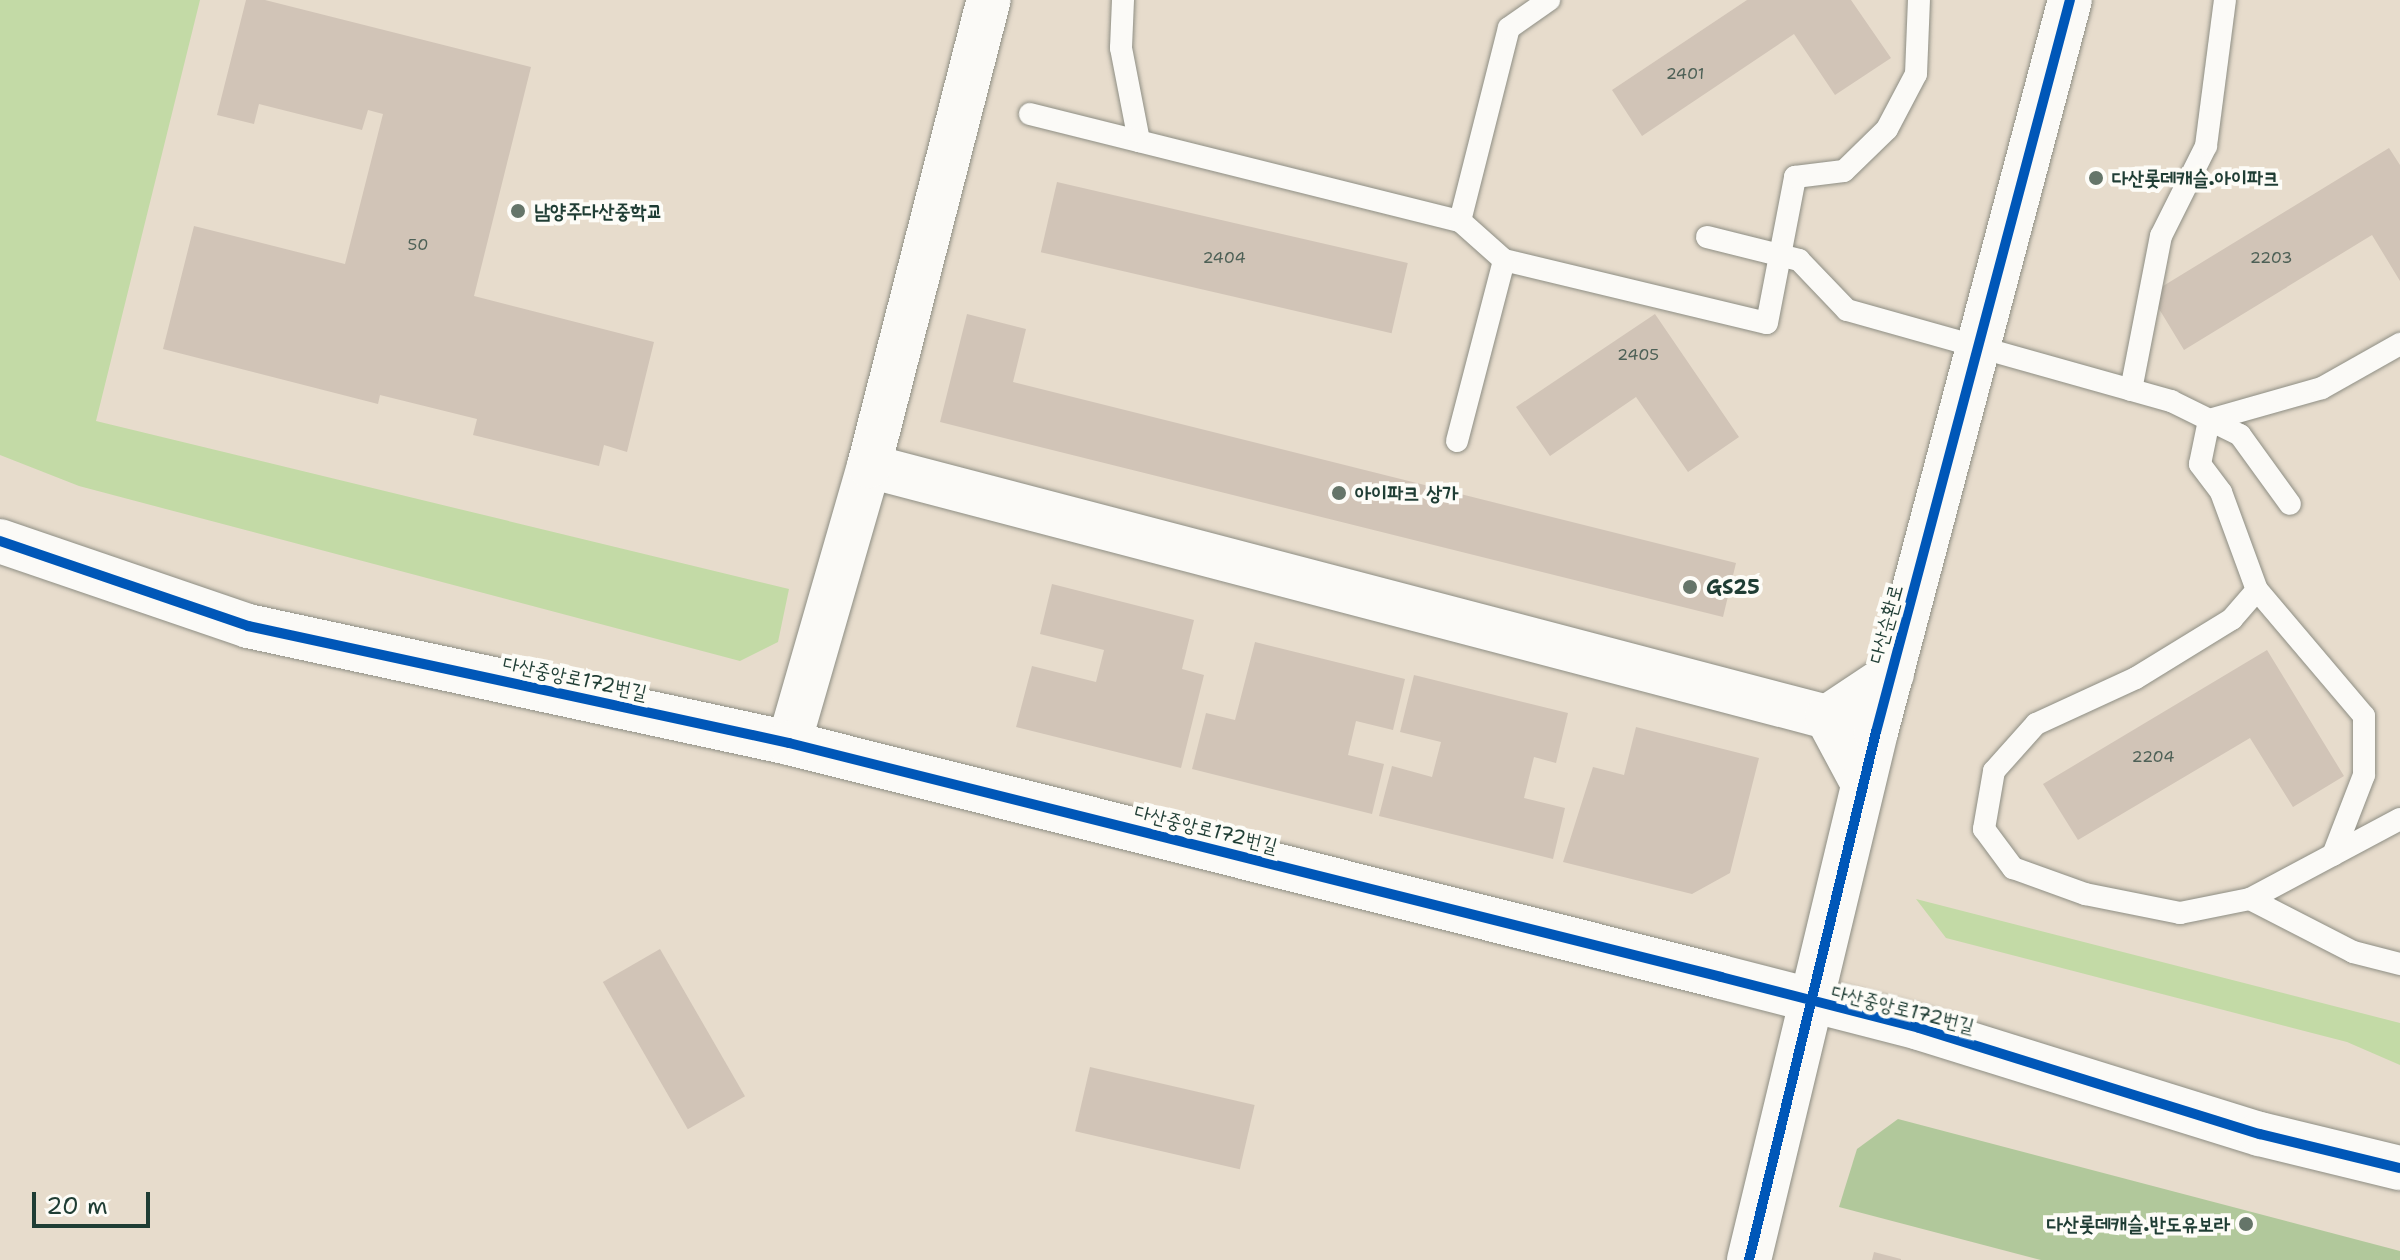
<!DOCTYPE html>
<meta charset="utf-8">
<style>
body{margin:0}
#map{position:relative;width:2400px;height:1260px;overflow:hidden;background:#e7dccc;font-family:"Shantell Sans","Poor Story",sans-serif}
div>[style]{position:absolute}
.green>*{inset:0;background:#c3daa6}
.forest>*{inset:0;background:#b1c89b}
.building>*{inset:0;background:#d1c4b7;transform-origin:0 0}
.roads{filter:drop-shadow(0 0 2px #8e8e84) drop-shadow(0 0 2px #8e8e84)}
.lane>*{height:22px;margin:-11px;padding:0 11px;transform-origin:11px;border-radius:11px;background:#fbfaf7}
.street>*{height:44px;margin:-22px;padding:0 22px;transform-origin:22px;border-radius:22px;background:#fbfaf7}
.secondary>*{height:44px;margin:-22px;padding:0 22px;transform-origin:22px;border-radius:22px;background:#fbfaf7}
.cycleway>*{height:10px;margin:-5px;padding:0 5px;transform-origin:5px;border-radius:5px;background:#0057b8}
.dots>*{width:22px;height:22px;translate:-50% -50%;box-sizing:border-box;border:4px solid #fdfcf7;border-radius:50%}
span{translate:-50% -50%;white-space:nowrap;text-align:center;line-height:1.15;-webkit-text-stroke:8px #fdfcf7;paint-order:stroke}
.number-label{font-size:16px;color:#4d6056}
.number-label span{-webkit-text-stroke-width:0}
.poi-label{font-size:20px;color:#1f3d34;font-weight:700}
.left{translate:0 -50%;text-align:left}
.right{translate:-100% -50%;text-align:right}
.street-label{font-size:20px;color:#1f3d34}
.scale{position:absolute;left:32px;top:1192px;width:118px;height:36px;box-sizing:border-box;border:4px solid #1f3d34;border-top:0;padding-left:10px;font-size:24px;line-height:28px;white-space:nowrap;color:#1f3d34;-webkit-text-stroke:6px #fdfcf7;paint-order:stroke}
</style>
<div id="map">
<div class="green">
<i style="clip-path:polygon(0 0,200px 0,96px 421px,789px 589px,778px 642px,740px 661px,79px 486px,0 455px)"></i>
<i style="clip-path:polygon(1916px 899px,2400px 1023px,2400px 1065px,2347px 1042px,1946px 938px)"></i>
</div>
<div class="forest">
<i style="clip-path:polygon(1898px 1119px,2400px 1251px,2400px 1260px,2041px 1260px,1839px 1207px,1857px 1149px)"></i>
</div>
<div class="building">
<i style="clip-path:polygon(246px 0,265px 0,531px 67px,474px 296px,654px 342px,627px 452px,604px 445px,599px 466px,473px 435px,477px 419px,380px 395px,378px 404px,163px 349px,194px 226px,345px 264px,383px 114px,368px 110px,362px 130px,259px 104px,254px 124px,217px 115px)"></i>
<i style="clip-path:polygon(1747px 0,1851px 0,1891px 58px,1835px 95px,1794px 34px,1642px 136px,1612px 90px)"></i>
<i style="clip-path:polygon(2389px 148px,2400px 165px,2400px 281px,2372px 235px,2184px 350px,2150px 294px)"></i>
<i style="left:1057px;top:182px;width:360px;height:72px;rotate:13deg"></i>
<i style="clip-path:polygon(967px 314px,1026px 329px,1013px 382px,1736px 563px,1723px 617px,940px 422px)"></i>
<i style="clip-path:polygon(1655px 314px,1739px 437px,1688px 472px,1636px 397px,1550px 456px,1516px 407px)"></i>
<i style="clip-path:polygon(1052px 584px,1194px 620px,1182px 669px,1204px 675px,1181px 768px,1016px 727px,1032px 666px,1096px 682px,1104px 650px,1040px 634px)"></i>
<i style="clip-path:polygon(1255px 642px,1405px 679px,1393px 730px,1356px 721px,1348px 755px,1384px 764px,1372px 814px,1192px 769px,1206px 713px,1235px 720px)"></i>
<i style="clip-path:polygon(2267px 650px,2344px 776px,2293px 807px,2250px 738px,2078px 840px,2043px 784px)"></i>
<i style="clip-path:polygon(1414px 675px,1568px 713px,1556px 763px,1534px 757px,1524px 798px,1565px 808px,1553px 859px,1379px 816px,1392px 766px,1432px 777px,1441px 742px,1400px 732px)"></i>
<i style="clip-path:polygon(1636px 727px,1759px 758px,1730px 873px,1692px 894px,1563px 862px,1593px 767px,1624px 775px)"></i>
<i style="left:660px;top:949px;width:170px;height:66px;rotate:60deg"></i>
<i style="left:1090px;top:1067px;width:169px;height:66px;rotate:13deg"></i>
<i style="clip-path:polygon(1874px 1252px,1901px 1259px,1901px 1260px,1872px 1260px)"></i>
</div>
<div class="roads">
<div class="lane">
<i style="left:1123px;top:0;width:48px;rotate:92.4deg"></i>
<i style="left:1121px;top:48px;width:95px;rotate:79deg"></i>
<i style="left:1030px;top:114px;width:443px;rotate:14deg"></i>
<i style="left:1707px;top:237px;width:95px;rotate:14deg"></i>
<i style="left:1799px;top:260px;width:69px;rotate:46.2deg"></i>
<i style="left:1847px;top:310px;width:337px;rotate:15.7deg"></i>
<i style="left:2171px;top:401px;width:77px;rotate:26.2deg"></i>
<i style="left:2240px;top:435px;width:85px;rotate:54.1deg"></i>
<i style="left:1504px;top:260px;width:270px;rotate:13.5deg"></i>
<i style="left:1767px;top:323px;width:149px;rotate:-79.1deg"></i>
<i style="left:1795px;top:177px;width:49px;rotate:-7deg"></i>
<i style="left:1844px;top:171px;width:60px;rotate:-44.3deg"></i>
<i style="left:1887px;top:129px;width:62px;rotate:-62.2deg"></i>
<i style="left:1916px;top:74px;width:74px;rotate:-87.7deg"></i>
<i style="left:2131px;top:390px;width:157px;rotate:-79deg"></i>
<i style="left:2161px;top:236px;width:101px;rotate:-63.4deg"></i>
<i style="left:2206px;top:146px;width:147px;rotate:-82.6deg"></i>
<i style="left:1457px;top:441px;width:187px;rotate:-75.4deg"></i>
<i style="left:1504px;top:260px;width:59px;rotate:-138.4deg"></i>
<i style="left:1460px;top:221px;width:199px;rotate:-75.8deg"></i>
<i style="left:1509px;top:28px;width:49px;rotate:-35deg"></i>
<i style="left:2257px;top:590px;width:38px;rotate:131deg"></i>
<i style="left:2232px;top:619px;width:113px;rotate:148.4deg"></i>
<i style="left:2136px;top:678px;width:110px;rotate:155.3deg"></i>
<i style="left:2036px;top:724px;width:63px;rotate:131.8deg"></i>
<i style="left:1994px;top:771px;width:59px;rotate:99.8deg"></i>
<i style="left:1984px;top:829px;width:49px;rotate:53.4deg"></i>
<i style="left:2013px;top:868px;width:77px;rotate:19.9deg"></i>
<i style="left:2085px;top:894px;width:97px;rotate:11.3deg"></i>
<i style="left:2180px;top:913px;width:71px;rotate:-11.3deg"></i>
<i style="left:2250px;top:899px;width:116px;rotate:27.2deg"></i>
<i style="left:2353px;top:952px;width:49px;rotate:14.3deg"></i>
<i style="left:2333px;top:855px;width:86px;rotate:-68.8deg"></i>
<i style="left:2364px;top:775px;width:59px;rotate:-90deg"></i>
<i style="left:2364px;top:716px;width:165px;rotate:-130.3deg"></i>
<i style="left:2257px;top:590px;width:104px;rotate:-110.2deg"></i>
<i style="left:2221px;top:492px;width:35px;rotate:-127deg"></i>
<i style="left:2200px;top:464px;width:45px;rotate:-78.4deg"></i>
<i style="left:2209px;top:420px;width:117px;rotate:-15.8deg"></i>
<i style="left:2322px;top:388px;width:90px;rotate:-29.4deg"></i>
<i style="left:2250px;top:899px;width:170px;rotate:-28.1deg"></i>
</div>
<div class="street">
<i style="left:869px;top:466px;width:990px;rotate:14.68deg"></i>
<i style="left:789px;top:743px;width:288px;rotate:-73.9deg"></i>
<i style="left:869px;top:466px;width:481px;rotate:-75.6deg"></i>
</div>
<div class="secondary">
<i style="left:0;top:541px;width:262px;rotate:18.9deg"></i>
<i style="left:248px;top:626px;width:554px;rotate:12.2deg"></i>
<i style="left:789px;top:743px;width:961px;rotate:14.09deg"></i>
<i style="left:1721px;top:977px;width:204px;rotate:14.4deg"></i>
<i style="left:1919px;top:1028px;width:357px;rotate:17.3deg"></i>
<i style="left:2260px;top:1134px;width:144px;rotate:13.7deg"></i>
<i style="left:1863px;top:784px;width:76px;rotate:-118.2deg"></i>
<i style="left:1827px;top:717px;width:78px;rotate:-33.5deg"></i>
<i style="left:1749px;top:1260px;width:543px;rotate:-76.48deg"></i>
<i style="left:1876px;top:732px;width:757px;rotate:-75.16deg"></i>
</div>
</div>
<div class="cycleway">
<i style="left:0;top:541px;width:262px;rotate:18.9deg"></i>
<i style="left:248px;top:626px;width:554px;rotate:12.2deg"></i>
<i style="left:789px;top:743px;width:961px;rotate:14.09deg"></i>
<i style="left:1721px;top:977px;width:204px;rotate:14.4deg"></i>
<i style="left:1919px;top:1028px;width:357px;rotate:17.3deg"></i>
<i style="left:2260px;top:1134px;width:144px;rotate:13.7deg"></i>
<i style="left:1749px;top:1260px;width:543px;rotate:-76.48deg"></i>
<i style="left:1876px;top:732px;width:757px;rotate:-75.16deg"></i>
</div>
<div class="dots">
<i style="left:2096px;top:178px;background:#657569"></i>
<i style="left:518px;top:211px;background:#657569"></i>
<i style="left:1339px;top:493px;background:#657569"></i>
<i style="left:1690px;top:587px;background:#657569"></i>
<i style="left:2246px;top:1224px;background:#657569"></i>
</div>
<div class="number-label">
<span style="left:1685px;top:74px">2401</span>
<span style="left:418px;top:245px">50</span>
<span style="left:1224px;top:258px">2404</span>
<span style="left:2271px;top:258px">2203</span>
<span style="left:1638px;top:355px">2405</span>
<span style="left:2153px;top:757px">2204</span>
</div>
<div class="poi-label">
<span class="left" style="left:2112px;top:178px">다산롯데캐슬.아이파크</span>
<span class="left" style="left:534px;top:211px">남양주다산중학교</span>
<span class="left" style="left:1355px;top:493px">아이파크 상가</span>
<span class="left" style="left:1706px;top:587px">GS25</span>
<span class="right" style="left:2230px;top:1224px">다산롯데캐슬.반도유보라</span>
</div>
<div class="street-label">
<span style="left:1886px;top:624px;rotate:-75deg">다산순환로</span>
<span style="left:575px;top:678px;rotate:12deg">다산중앙로172번길</span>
<span style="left:1206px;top:829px;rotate:14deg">다산중앙로172번길</span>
<span style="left:1903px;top:1009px;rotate:14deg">다산중앙로172번길</span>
</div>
<div class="scale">20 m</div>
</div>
